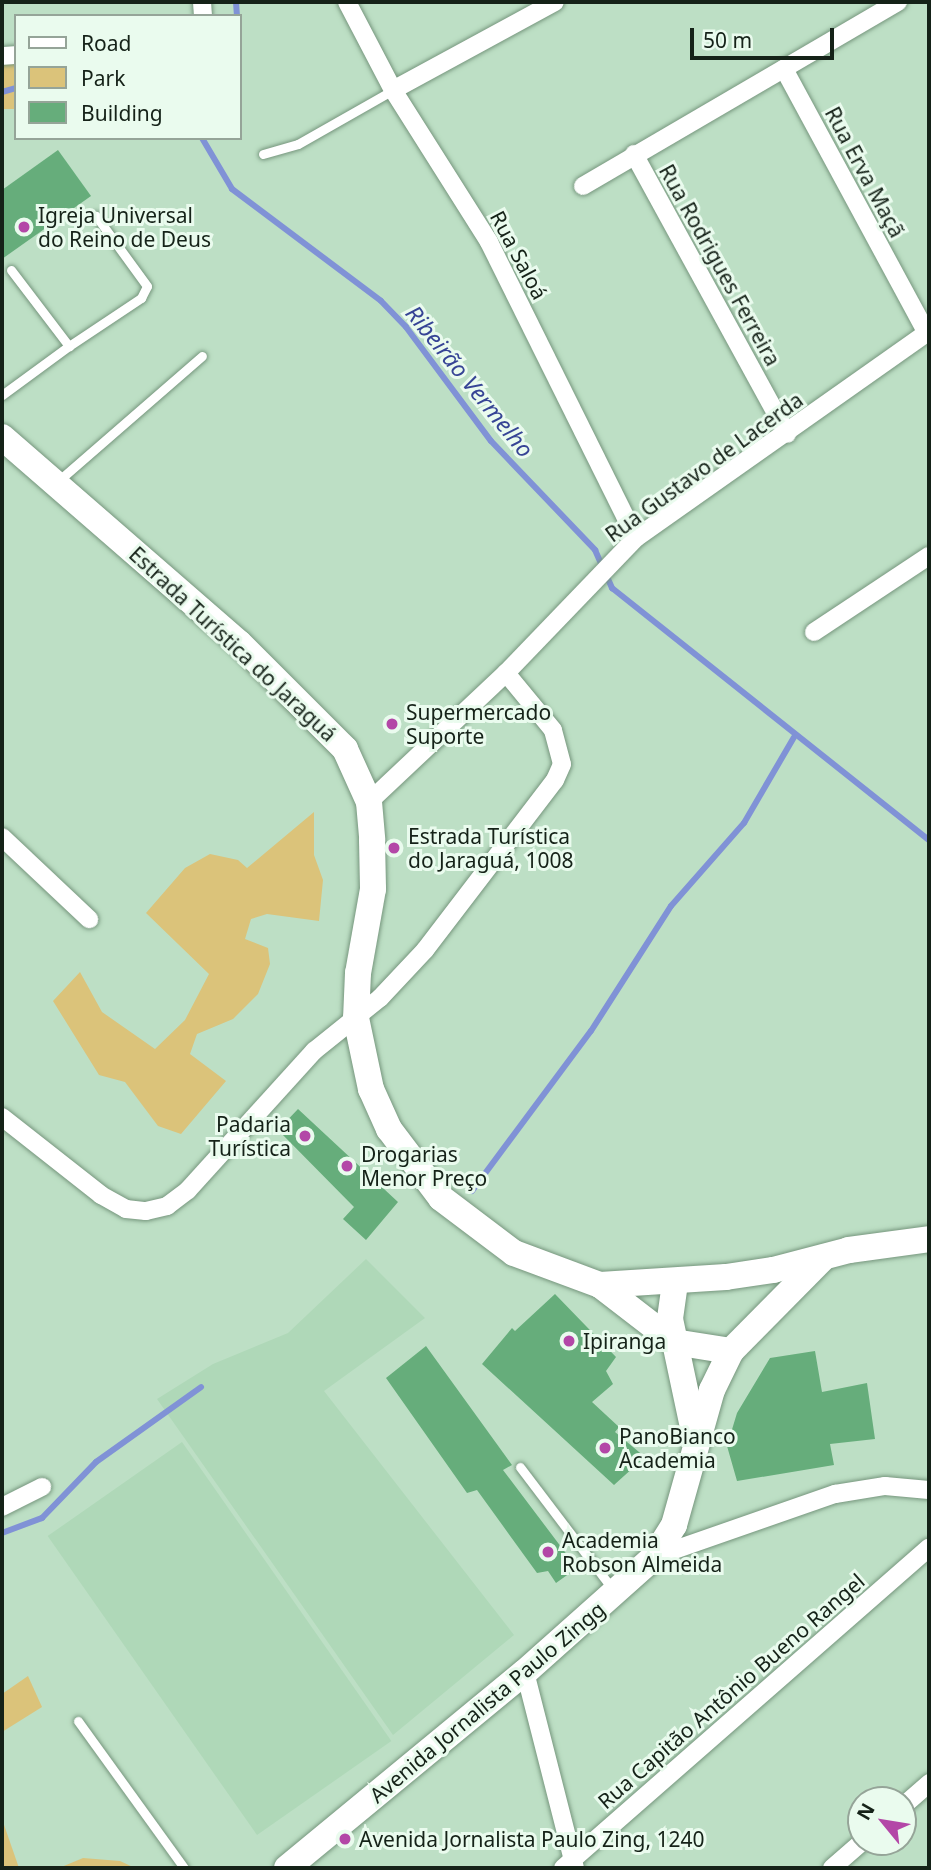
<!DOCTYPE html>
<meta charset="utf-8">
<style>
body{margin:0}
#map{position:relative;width:931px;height:1870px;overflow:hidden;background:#bddfc5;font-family:"Noto Sans",sans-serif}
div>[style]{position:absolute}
.built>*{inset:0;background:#afd8b8;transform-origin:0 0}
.green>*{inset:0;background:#dbc37a;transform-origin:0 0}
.stream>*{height:6px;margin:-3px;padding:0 3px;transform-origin:3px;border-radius:3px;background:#8092d6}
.building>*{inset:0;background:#66ad7b}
.roads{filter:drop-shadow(0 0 2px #76967d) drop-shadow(0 0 2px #76967d)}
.lane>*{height:9px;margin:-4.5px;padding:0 4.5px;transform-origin:4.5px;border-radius:4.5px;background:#fff}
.street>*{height:18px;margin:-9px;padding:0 9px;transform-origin:9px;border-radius:9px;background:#fff}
.secondary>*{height:26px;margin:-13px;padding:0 13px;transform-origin:13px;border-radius:13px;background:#fff}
.dots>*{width:19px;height:19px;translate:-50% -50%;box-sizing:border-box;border:4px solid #eafbee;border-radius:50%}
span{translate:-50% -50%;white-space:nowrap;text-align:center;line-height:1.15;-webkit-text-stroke:6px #eafbee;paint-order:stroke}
.street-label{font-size:21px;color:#152218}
.poi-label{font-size:21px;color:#152218}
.left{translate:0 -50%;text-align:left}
.right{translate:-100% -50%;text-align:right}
.water-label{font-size:23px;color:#364495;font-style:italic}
.frame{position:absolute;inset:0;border:4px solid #152218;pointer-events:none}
.legend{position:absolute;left:14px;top:14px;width:228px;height:126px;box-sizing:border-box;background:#eafbee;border:2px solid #95a498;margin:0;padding:9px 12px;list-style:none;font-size:21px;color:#152218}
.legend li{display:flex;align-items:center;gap:14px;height:35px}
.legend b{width:35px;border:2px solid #95a498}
.north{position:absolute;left:847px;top:1786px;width:70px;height:70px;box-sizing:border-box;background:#eafbee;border:2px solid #95a498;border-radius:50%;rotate:300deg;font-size:19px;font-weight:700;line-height:28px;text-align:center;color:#152218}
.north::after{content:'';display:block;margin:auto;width:24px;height:32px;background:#b347a7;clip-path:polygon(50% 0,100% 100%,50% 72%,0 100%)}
.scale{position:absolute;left:690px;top:28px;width:144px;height:32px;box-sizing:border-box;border:4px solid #152218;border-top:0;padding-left:9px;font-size:21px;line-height:24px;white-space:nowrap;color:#152218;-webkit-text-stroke:5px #eafbee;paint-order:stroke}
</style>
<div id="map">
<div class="built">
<i style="clip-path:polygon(366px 1259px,425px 1318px,324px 1391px,514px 1635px,393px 1735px,157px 1399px,213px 1364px,288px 1333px)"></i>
<i style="left:182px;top:1442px;width:365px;height:164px;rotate:55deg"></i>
</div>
<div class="green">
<i style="left:2px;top:62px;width:14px;height:47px"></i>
<i style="clip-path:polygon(314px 812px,314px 855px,323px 880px,319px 921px,267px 914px,251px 919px,245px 939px,268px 948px,270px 964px,258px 994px,233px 1019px,197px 1034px,190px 1054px,226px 1081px,181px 1134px,158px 1126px,125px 1082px,99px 1075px,53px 1001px,80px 972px,102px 1012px,155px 1049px,185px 1020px,209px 974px,146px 913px,185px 868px,210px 854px,238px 860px,247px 868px)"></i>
<i style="clip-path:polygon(28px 1676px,42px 1707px,2px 1732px,2px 1694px)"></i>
<i style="clip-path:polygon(2px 1819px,19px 1868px,2px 1868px)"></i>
<i style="clip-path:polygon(83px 1858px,120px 1861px,135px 1868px,59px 1868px)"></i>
</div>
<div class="stream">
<i style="left:236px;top:2px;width:14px;rotate:86deg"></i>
<i style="left:2px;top:92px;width:15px;rotate:-16deg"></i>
<i style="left:202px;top:138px;width:59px;rotate:59.5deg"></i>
<i style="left:232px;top:189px;width:186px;rotate:36.9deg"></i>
<i style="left:381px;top:301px;width:36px;rotate:46deg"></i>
<i style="left:406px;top:327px;width:142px;rotate:53.3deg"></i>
<i style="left:491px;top:441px;width:151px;rotate:46.3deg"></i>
<i style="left:595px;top:550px;width:42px;rotate:65.9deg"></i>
<i style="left:612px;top:588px;width:405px;rotate:38.5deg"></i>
<i style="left:472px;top:1191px;width:199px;rotate:-53.4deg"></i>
<i style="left:591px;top:1031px;width:148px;rotate:-57.4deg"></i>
<i style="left:671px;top:906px;width:111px;rotate:-48.7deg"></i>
<i style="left:744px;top:823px;width:99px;rotate:-59.8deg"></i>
<i style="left:2px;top:1533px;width:43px;rotate:-20.6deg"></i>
<i style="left:42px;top:1518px;width:78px;rotate:-46deg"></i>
<i style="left:96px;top:1462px;width:129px;rotate:-35.5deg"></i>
</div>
<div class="building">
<i style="clip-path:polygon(58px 150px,91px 196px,2px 259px,2px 190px)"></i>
<i style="clip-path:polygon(298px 1109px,398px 1202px,366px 1240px,343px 1219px,354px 1207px,278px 1130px)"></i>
<i style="clip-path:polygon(555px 1294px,616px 1357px,606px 1371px,613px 1384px,592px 1402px,619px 1427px,615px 1432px,645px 1457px,614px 1485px,482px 1364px,512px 1328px,515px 1331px)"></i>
<i style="clip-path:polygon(426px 1346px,512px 1465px,503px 1470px,577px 1568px,556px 1583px,548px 1571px,537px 1573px,477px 1490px,467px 1493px,386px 1378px)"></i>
<i style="clip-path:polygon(815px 1351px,822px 1392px,867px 1383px,875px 1439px,830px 1444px,834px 1465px,737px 1481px,727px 1446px,737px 1413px,770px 1358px)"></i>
</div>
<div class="roads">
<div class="lane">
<i style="left:263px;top:154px;width:36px;rotate:-16deg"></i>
<i style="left:298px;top:144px;width:109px;rotate:-29.6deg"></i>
<i style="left:11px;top:270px;width:96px;rotate:52.7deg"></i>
<i style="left:69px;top:346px;width:87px;rotate:-33.7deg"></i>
<i style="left:141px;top:298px;width:13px;rotate:-63deg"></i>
<i style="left:147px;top:286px;width:87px;rotate:-126.1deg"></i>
<i style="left:2px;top:395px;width:83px;rotate:-36.2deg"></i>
<i style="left:57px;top:482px;width:192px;rotate:-41deg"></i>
<i style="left:520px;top:1467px;width:152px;rotate:52.8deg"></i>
<i style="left:78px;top:1721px;width:181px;rotate:54.2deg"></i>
</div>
<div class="street">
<i style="left:202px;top:2px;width:14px;rotate:86deg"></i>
<i style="left:347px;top:2px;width:99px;rotate:62.4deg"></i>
<i style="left:393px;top:90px;width:180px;rotate:57.7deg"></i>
<i style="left:489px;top:242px;width:330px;rotate:63.6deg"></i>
<i style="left:2px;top:56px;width:14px;rotate:-4deg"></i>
<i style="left:784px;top:69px;width:300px;rotate:61.6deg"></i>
<i style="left:393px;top:90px;width:184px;rotate:-28.5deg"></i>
<i style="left:634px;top:154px;width:319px;rotate:61.3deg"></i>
<i style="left:583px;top:186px;width:365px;rotate:-30.3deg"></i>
<i style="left:814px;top:632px;width:138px;rotate:-33.5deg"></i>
<i style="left:369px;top:802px;width:188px;rotate:-43.3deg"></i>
<i style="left:506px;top:673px;width:187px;rotate:-46.1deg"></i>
<i style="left:636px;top:538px;width:359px;rotate:-35.2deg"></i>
<i style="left:2px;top:837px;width:120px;rotate:43.3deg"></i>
<i style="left:2px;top:1117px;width:126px;rotate:38.2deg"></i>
<i style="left:101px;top:1195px;width:29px;rotate:29deg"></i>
<i style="left:126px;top:1209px;width:20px;rotate:6deg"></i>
<i style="left:146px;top:1211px;width:22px;rotate:-13deg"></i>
<i style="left:167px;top:1206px;width:26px;rotate:-37deg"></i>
<i style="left:188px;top:1190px;width:188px;rotate:-47.8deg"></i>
<i style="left:314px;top:1051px;width:85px;rotate:-38.8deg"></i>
<i style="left:380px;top:998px;width:66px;rotate:-46.8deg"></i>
<i style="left:425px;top:950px;width:214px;rotate:-52.6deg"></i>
<i style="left:555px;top:780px;width:17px;rotate:-66deg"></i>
<i style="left:562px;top:764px;width:35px;rotate:-105deg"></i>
<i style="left:553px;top:730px;width:74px;rotate:-129.5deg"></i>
<i style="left:2px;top:1507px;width:45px;rotate:-26.6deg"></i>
<i style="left:654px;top:1557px;width:192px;rotate:-19.2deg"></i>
<i style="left:835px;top:1494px;width:51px;rotate:-9.1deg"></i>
<i style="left:885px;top:1486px;width:44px;rotate:5.2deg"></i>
<i style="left:525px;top:1672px;width:202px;rotate:75.7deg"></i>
<i style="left:903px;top:1806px;width:35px;rotate:-41deg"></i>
<i style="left:563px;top:1868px;width:486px;rotate:-41.2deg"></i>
<i style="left:832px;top:1868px;width:40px;rotate:-41deg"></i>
</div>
<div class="secondary">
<i style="left:2px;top:437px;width:314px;rotate:41deg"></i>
<i style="left:239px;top:643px;width:150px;rotate:45deg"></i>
<i style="left:345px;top:749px;width:58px;rotate:65.6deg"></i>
<i style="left:369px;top:802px;width:38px;rotate:85deg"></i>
<i style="left:372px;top:840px;width:49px;rotate:88.8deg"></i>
<i style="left:373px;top:889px;width:85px;rotate:100.1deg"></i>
<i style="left:358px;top:973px;width:45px;rotate:92.5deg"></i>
<i style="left:356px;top:1018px;width:73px;rotate:78.1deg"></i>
<i style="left:371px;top:1089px;width:44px;rotate:65.8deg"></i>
<i style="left:389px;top:1129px;width:86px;rotate:53deg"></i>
<i style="left:441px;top:1198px;width:91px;rotate:37deg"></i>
<i style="left:514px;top:1253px;width:92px;rotate:20.4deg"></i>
<i style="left:600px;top:1285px;width:126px;rotate:-3.6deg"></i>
<i style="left:726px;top:1277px;width:48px;rotate:-8.5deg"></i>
<i style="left:773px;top:1270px;width:79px;rotate:-14.7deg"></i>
<i style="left:849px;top:1250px;width:81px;rotate:-7.8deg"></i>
<i style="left:675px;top:1283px;width:36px;rotate:98deg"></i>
<i style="left:670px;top:1319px;width:125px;rotate:78deg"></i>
<i style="left:600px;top:1285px;width:93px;rotate:37.6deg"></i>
<i style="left:674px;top:1342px;width:58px;rotate:9deg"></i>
<i style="left:287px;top:1868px;width:308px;rotate:-39.5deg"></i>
<i style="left:525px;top:1672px;width:173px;rotate:-41.7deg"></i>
<i style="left:654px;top:1557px;width:38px;rotate:-58deg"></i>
<i style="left:674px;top:1525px;width:140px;rotate:-74.3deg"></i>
<i style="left:712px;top:1390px;width:43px;rotate:-64deg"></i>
<i style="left:731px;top:1351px;width:131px;rotate:-45.3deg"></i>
</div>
</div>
<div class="dots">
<i style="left:24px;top:227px;background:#b347a7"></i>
<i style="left:392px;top:724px;background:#b347a7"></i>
<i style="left:394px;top:848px;background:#b347a7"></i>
<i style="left:305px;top:1136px;background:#b347a7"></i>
<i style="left:347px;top:1166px;background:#b347a7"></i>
<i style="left:569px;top:1341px;background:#b347a7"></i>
<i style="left:605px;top:1448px;background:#b347a7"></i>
<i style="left:548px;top:1552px;background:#b347a7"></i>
<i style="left:345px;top:1839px;background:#b347a7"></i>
</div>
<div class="street-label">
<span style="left:865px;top:172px;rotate:62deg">Rua Erva Maçã</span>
<span style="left:519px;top:255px;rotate:62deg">Rua Saloá</span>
<span style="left:720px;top:265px;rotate:61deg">Rua Rodrigues Ferreira</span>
<span style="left:704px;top:467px;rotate:-36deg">Rua Gustavo de Lacerda</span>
<span style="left:233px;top:644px;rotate:43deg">Estrada Turística do Jaraguá</span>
<span style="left:731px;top:1691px;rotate:-41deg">Rua Capitão Antônio Bueno Rangel</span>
<span style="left:487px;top:1702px;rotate:-40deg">Avenida Jornalista Paulo Zingg</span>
</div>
<div class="poi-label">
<span class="left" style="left:38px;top:227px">Igreja Universal<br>do Reino de Deus</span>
<span class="left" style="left:406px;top:724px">Supermercado<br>Suporte</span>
<span class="left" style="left:408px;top:848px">Estrada Turística<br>do Jaraguá, 1008</span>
<span class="right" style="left:291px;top:1136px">Padaria<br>Turística</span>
<span class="left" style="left:361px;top:1166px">Drogarias<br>Menor Preço</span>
<span class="left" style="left:583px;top:1341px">Ipiranga</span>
<span class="left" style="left:619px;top:1448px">PanoBianco<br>Academia</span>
<span class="left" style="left:562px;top:1552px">Academia<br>Robson Almeida</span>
<span class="left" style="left:359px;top:1839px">Avenida Jornalista Paulo Zing, 1240</span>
</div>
<div class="water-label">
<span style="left:470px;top:381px;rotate:51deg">Ribeirão Vermelho</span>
</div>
<div class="frame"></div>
<ul class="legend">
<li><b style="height:9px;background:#fff"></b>Road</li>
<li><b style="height:19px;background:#dbc37a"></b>Park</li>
<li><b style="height:19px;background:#66ad7b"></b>Building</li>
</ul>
<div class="north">N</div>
<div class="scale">50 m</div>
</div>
